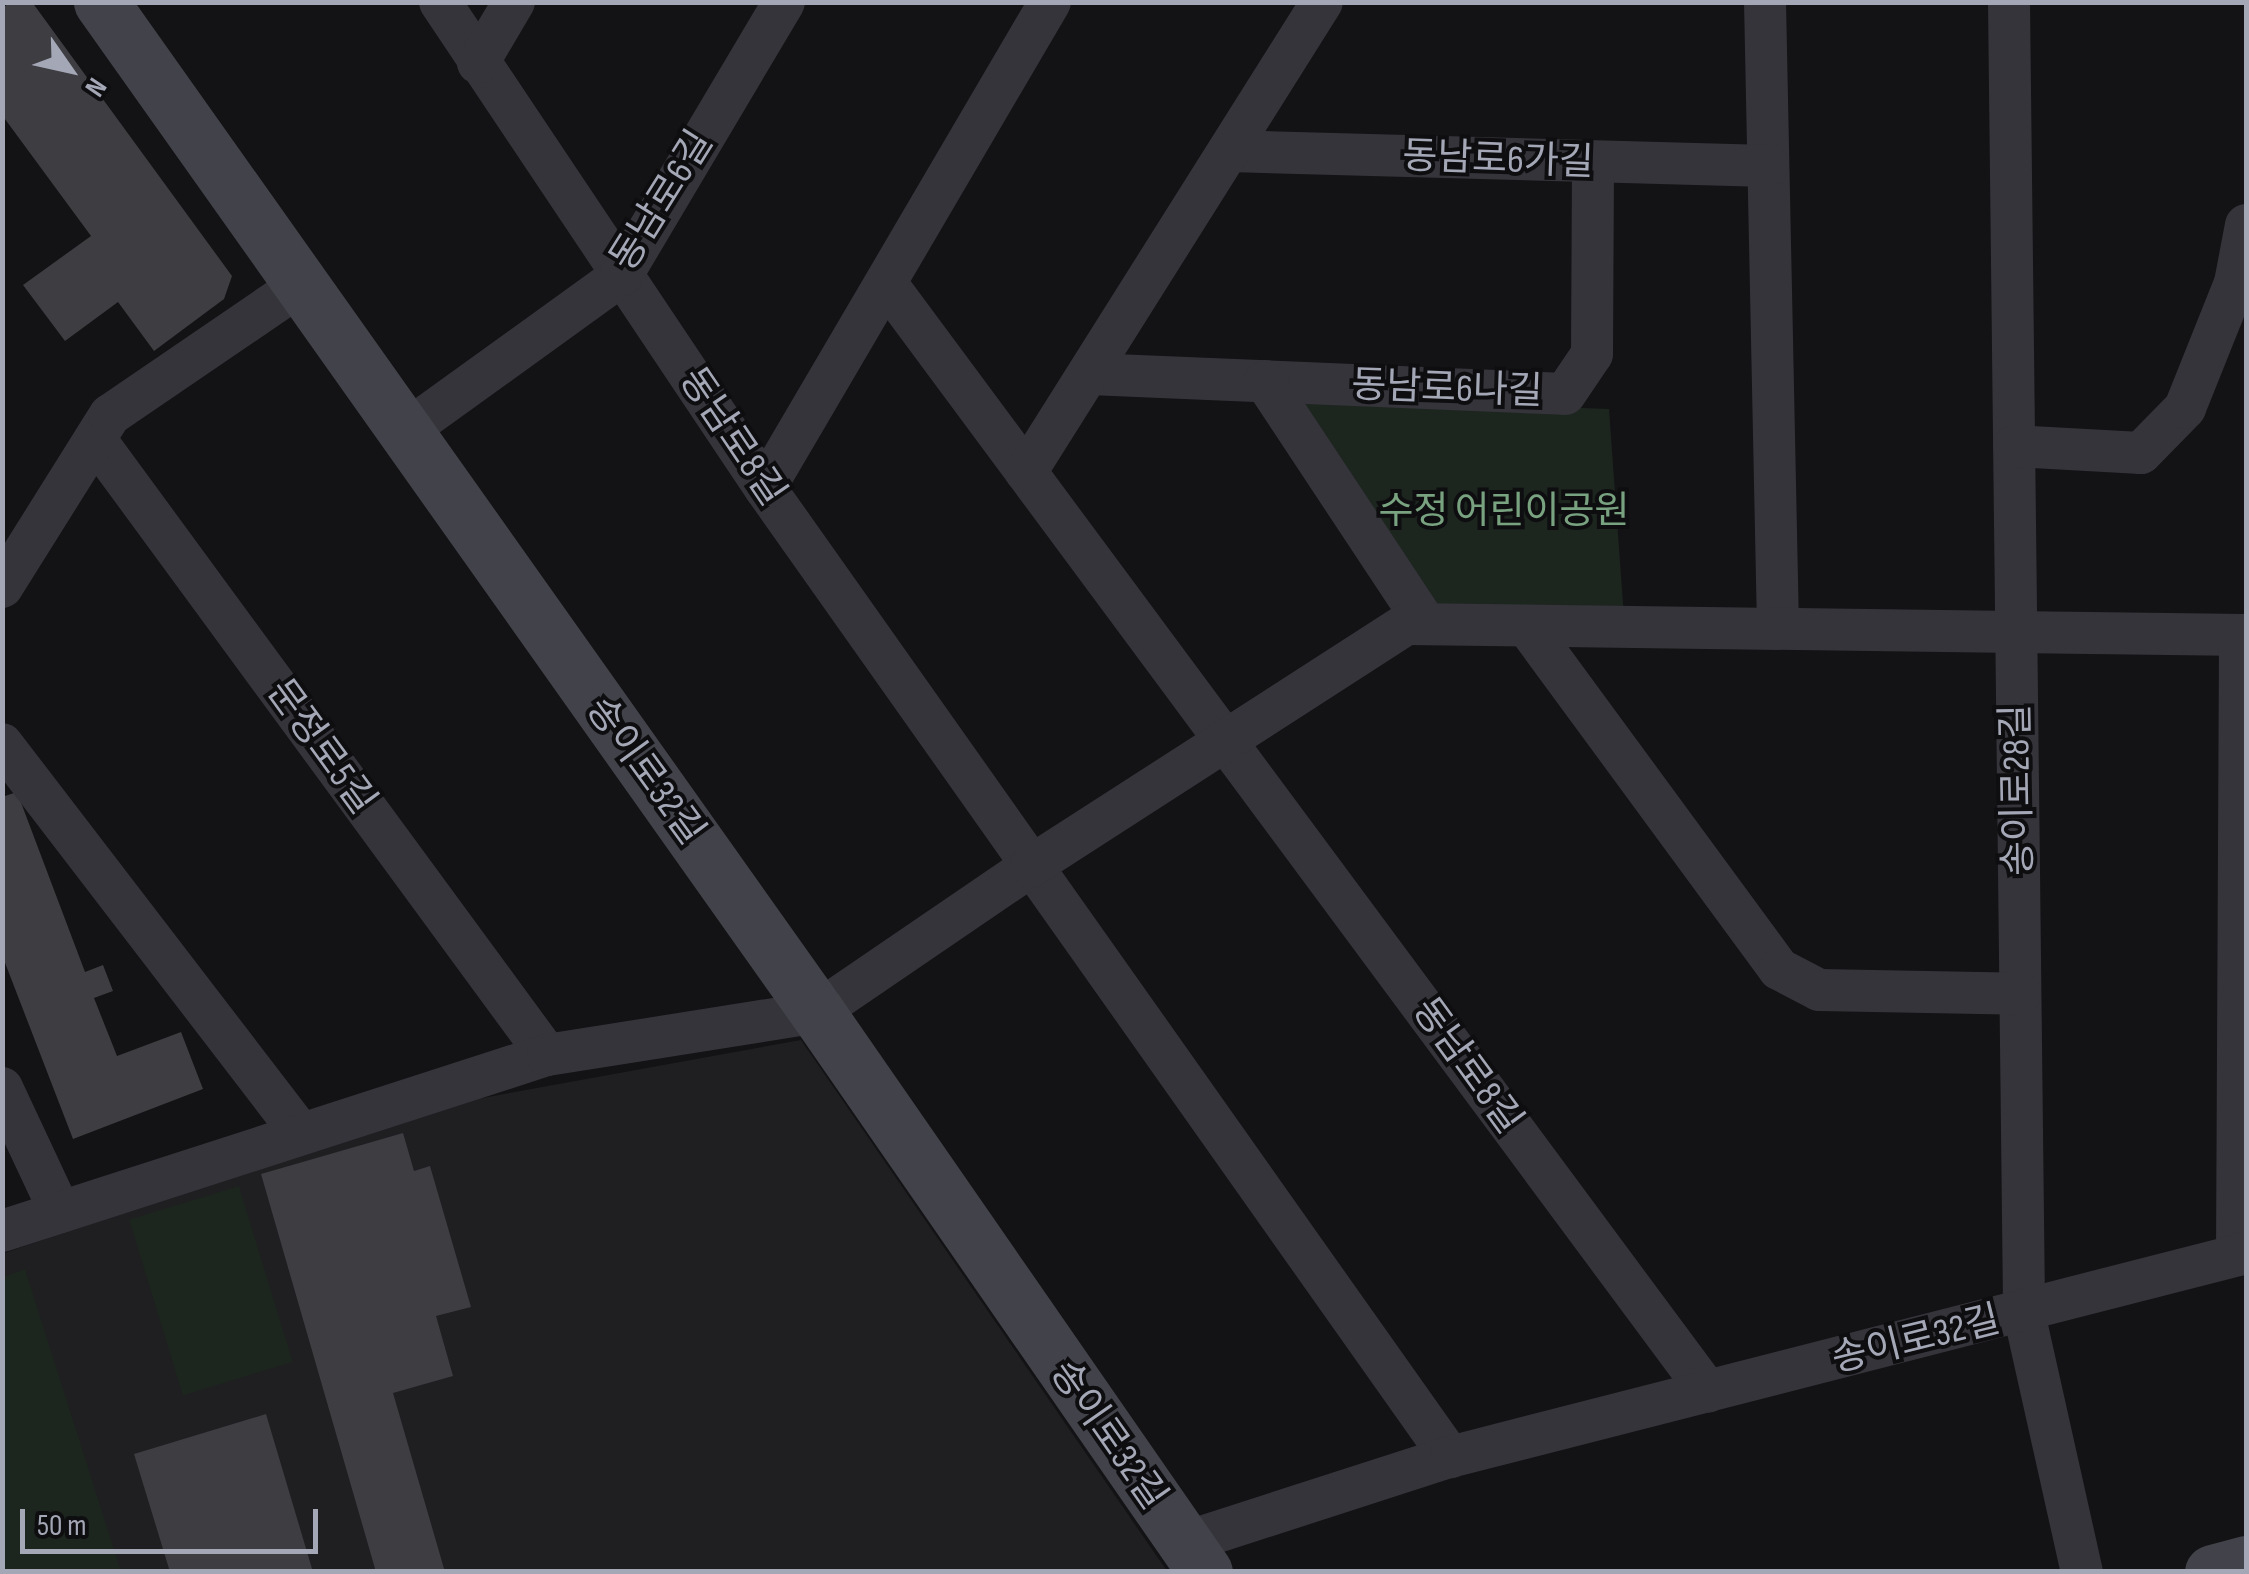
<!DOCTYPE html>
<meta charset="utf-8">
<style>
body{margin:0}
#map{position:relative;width:2249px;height:1574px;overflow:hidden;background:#131315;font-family:"Sofia Sans Condensed","Noto Sans KR",sans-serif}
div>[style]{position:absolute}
.built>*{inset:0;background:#1f1f22}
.green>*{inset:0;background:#1d251f;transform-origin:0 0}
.building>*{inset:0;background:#3d3d42}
.street>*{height:42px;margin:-21px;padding:0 21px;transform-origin:21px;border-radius:21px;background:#34343a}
.secondary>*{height:55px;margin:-27.5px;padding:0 27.5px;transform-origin:27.5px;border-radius:27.5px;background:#42434a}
span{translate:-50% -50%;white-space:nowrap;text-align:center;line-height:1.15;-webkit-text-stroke:8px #0e0e10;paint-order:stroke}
.street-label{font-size:38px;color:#a4a7b6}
.park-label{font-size:38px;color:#79a280}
.frame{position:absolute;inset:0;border:5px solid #a4a7b6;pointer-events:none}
.north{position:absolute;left:20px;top:20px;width:100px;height:100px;-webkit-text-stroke:8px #0e0e10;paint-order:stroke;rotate:124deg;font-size:28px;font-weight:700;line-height:40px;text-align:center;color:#a4a7b6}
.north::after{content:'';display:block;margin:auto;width:35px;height:45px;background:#a4a7b6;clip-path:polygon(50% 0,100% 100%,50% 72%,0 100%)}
.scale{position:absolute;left:20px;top:1509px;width:298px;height:45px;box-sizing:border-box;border:5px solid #a4a7b6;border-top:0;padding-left:12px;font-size:30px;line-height:35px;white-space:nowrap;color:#a4a7b6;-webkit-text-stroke:8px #0e0e10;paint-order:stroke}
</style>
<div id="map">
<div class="built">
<i style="clip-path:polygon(801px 1040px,1167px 1571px,3px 1571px,2px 1254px,183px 1191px,477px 1099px)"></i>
</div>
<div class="green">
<i style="clip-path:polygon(1299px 397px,1609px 409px,1624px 617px,1447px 618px)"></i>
<i style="left:239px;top:1186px;width:184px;height:115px;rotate:73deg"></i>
<i style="clip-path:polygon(25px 1269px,121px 1571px,3px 1571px,3px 1277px)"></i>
</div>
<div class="building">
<i style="clip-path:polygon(11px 2px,32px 2px,232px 276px,224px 299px,154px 351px,118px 302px,65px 341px,23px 285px,91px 236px,2px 115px,2px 8px)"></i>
<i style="clip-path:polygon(17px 792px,85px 972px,103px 965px,113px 991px,94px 998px,117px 1056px,181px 1032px,203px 1089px,73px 1139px,2px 955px,2px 797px)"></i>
<i style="clip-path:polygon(403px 1133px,414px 1171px,430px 1166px,471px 1307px,436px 1316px,453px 1376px,393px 1393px,445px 1572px,376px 1572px,261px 1174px)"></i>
<i style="clip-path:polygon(266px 1414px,313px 1572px,170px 1572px,134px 1454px)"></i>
</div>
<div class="street">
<i style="left:440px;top:2px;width:585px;rotate:56.23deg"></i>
<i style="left:765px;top:488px;width:1187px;rotate:54.74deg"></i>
<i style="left:1765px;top:2px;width:627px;rotate:88.81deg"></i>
<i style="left:2009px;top:2px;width:1311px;rotate:89.34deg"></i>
<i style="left:2024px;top:1313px;width:265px;rotate:77.4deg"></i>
<i style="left:478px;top:63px;width:71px;rotate:-59.5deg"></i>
<i style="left:1229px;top:151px;width:539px;rotate:1.59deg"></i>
<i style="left:886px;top:283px;width:1380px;rotate:53.45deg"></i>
<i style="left:1090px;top:374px;width:475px;rotate:2.4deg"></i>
<i style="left:1565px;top:394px;width:48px;rotate:-56deg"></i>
<i style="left:1592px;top:354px;width:191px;rotate:-89.7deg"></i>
<i style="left:1265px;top:381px;width:291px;rotate:56.5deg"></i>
<i style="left:403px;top:433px;width:270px;rotate:-35.8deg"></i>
<i style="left:622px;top:275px;width:317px;rotate:-59.3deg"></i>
<i style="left:95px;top:439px;width:764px;rotate:53.73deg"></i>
<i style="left:2014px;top:446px;width:127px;rotate:3.2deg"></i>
<i style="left:2141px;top:453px;width:63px;rotate:-45.6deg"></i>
<i style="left:2185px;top:408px;width:135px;rotate:-68.2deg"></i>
<i style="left:2235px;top:283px;width:59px;rotate:-79.3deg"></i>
<i style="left:1026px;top:472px;width:555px;rotate:-57.8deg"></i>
<i style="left:765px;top:488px;width:563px;rotate:-59.61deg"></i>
<i style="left:2px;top:587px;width:203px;rotate:-57.9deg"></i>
<i style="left:110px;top:415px;width:229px;rotate:-34.3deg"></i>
<i style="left:1527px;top:626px;width:426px;rotate:53.7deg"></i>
<i style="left:1779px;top:969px;width:45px;rotate:27.7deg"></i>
<i style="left:1819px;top:990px;width:201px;rotate:1.1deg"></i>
<i style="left:2px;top:744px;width:489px;rotate:52.5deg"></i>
<i style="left:2px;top:1088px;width:137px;rotate:64.9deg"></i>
<i style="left:2px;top:1231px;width:573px;rotate:-17.9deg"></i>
<i style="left:547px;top:1055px;width:273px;rotate:-9deg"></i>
<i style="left:817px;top:1012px;width:259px;rotate:-34.3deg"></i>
<i style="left:1031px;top:866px;width:446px;rotate:-32.8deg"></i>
<i style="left:1406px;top:624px;width:840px;rotate:0.75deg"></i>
<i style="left:2237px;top:1255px;width:620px;rotate:-89.72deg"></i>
<i style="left:1183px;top:1543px;width:281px;rotate:-17.9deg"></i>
<i style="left:1450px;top:1457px;width:822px;rotate:-14.37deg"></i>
</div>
<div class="secondary">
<i style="left:101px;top:2px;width:1238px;rotate:54.67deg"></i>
<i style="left:817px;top:1012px;width:681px;rotate:55.28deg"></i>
<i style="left:2212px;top:1572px;width:35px;rotate:-15deg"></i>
</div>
<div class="street-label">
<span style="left:1498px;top:160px;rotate:2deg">동남로6가길</span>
<span style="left:662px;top:201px;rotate:-58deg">동남로6길</span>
<span style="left:1447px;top:389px;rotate:2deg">동남로6나길</span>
<span style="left:732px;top:437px;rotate:56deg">동남로8길</span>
<span style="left:321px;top:747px;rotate:54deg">문정로5길</span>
<span style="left:645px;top:771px;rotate:54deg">송이로32길</span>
<span style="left:2018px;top:790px;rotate:-91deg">송이로28길</span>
<span style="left:1467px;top:1066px;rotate:54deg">동남로8길</span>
<span style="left:1916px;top:1340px;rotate:-14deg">송이로32길</span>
<span style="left:1108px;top:1435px;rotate:55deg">송이로32길</span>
</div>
<div class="park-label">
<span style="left:1504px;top:512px">수정 어린이공원</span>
</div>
<div class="frame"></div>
<div class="north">N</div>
<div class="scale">50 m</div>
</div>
